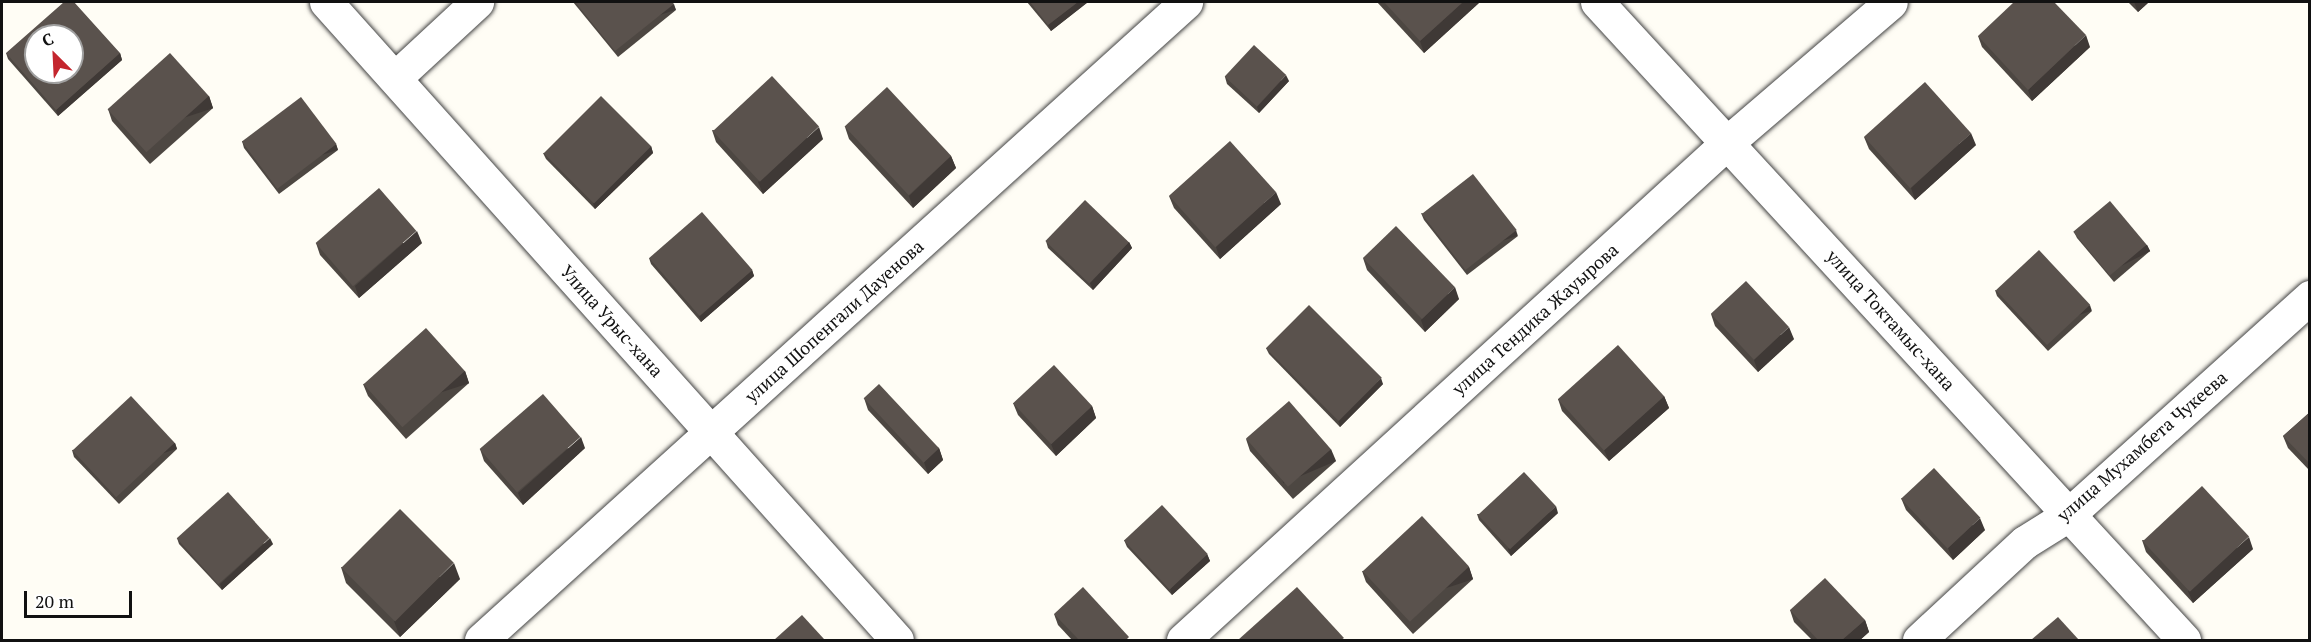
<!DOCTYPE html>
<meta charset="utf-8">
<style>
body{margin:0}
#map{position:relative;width:2311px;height:642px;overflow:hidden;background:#fffdf5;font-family:"PT Serif",serif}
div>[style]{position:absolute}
.roads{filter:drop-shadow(0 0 2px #444) drop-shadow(0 0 2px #444)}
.minor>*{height:33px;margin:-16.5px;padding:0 16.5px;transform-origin:16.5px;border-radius:16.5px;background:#fff}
.wall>*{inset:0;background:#4d4742}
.shaded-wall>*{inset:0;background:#3f3936;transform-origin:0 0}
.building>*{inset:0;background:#5a524d;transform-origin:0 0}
span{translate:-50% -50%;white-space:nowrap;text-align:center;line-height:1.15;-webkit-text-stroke:6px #fff;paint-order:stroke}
.street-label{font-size:18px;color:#111}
.frame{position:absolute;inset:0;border:3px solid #111;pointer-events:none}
.north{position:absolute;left:24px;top:24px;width:60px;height:60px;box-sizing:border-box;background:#fff;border:2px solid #a0a0a0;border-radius:50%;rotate:336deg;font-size:16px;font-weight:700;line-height:24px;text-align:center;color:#111}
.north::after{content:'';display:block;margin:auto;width:21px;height:27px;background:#c4262e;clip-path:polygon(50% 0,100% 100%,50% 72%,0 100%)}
.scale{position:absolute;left:24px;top:591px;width:108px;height:27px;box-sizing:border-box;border:3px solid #111;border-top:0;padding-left:8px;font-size:18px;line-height:21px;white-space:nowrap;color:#111;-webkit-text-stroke:4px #fff;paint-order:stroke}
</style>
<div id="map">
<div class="roads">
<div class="minor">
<i style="left:326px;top:2px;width:856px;rotate:48.17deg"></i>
<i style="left:1597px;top:2px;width:867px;rotate:47.38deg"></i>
<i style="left:395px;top:78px;width:112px;rotate:-42.8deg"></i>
<i style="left:481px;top:640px;width:951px;rotate:-42.14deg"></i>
<i style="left:1183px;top:640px;width:740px;rotate:-42.42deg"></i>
<i style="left:1729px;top:141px;width:213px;rotate:-40.6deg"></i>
<i style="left:1919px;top:640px;width:144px;rotate:-42.8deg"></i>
<i style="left:2025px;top:542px;width:51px;rotate:-32.1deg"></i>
<i style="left:2068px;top:515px;width:326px;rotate:-42deg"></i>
</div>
</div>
<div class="wall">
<i style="clip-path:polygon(573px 2px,672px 2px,676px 10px,618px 57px)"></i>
<i style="clip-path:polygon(1027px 2px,1088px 2px,1051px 31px)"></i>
<i style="clip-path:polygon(1377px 2px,1480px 2px,1424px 53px)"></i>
<i style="clip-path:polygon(2128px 2px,2149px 2px,2138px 12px)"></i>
<i style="clip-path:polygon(1978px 36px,2090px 47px,2032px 101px,1982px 47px)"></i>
<i style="clip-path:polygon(6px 53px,120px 53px,122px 60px,58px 116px,8px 59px)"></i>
<i style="clip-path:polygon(1225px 77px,1289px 81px,1259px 113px,1227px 84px)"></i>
<i style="clip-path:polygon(209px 96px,213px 108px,150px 164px,112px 121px,108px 109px)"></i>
<i style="clip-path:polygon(845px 127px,951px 156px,956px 168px,913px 208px,849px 139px)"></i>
<i style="clip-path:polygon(712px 130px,823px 139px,763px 194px,716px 142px)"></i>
<i style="clip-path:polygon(1864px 137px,1976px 145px,1915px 200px,1869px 149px)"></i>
<i style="clip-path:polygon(242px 141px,336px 144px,338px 150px,279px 194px,244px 148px)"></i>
<i style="clip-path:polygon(651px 146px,653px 153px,595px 209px,546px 159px,543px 153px)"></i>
<i style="clip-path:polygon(1169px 196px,1281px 204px,1220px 259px,1174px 208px)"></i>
<i style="clip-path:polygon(1421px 213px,1518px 236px,1467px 275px,1424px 220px)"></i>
<i style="clip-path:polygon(2074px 232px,2147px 245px,2150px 251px,2114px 282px,2077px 238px)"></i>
<i style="clip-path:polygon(1046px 241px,1129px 242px,1132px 248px,1093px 290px,1048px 248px)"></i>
<i style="clip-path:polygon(316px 243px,422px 243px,359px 298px,320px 255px)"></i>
<i style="clip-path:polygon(649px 258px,752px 270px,754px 276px,701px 322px,651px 264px)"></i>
<i style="clip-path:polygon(1363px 258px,1459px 299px,1425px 332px,1367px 270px)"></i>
<i style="clip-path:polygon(1995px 290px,2092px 311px,2048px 351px,1997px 296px)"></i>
<i style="clip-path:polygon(1711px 314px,1794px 339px,1758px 372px,1715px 326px)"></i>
<i style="clip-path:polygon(1266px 348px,1383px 384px,1340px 427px,1269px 354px)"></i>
<i style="clip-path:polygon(465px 371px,469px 383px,406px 439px,368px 396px,363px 384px)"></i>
<i style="clip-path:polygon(1664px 396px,1669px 408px,1609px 461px,1562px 411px,1558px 399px)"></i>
<i style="clip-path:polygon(864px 398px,939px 448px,943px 460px,928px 474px,868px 410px)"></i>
<i style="clip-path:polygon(1013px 403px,1092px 406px,1096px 418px,1056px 456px,1018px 415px)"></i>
<i style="clip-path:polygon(2310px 412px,2310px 471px,2288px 448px,2283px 436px)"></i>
<i style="clip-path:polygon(1246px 439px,1336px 461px,1293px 499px,1250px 451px)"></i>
<i style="clip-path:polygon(175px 443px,177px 449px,119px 504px,74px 457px,72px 450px)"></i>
<i style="clip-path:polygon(585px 448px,523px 505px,484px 461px,480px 449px)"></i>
<i style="clip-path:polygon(1901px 498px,1985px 530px,1953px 560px,1906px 510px)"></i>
<i style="clip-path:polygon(1558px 513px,1511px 556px,1479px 520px,1477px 514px)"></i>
<i style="clip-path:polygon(177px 538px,273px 544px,222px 590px,179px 544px)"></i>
<i style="clip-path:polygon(1124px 540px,1207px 554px,1210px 561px,1172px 595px,1127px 547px)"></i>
<i style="clip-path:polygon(2142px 540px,2253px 549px,2193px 603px,2146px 552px)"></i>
<i style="clip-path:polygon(341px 567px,460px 579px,400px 637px,346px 583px)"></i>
<i style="clip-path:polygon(1469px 567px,1473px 579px,1413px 634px,1366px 582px,1362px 571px)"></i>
<i style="clip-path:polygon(1790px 610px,1865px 620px,1869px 632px,1860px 640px,1812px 640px,1794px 622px)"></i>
<i style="clip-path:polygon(1054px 614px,1130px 640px,1072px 640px,1058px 625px)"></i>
</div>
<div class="shaded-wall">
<i style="clip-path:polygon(1078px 2px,1088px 2px,1051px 31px,1048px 25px)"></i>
<i style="clip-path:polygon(1463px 2px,1480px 2px,1424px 53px,1420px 41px)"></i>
<i style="clip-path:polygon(2134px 2px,2149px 2px,2138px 12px)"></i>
<i style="left:674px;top:4px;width:6px;height:75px;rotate:72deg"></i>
<i style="clip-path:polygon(2086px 35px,2090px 47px,2032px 101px,2028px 90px)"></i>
<i style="clip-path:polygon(120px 53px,122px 60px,58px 116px,56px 110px)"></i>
<i style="clip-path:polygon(1286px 75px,1289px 81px,1259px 113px,1257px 107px)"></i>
<i style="left:209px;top:96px;width:13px;height:84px;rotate:72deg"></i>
<i style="clip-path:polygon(819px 127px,823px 139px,763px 194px,758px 182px)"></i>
<i style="clip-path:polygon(1971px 133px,1976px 145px,1915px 200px,1911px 188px)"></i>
<i style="left:336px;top:144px;width:6px;height:74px;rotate:72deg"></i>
<i style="clip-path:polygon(651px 146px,653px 153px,595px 209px,593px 203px)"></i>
<i style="clip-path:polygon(951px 156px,956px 168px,913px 208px,909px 196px)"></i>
<i style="clip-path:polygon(1276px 192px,1281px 204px,1220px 259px,1216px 247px)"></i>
<i style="left:1516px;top:230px;width:6px;height:64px;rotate:72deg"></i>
<i style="clip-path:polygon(417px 231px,422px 243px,359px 298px,355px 286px)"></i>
<i style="clip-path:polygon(1129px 242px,1132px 248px,1093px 290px,1090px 283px)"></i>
<i style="left:2147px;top:245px;width:7px;height:48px;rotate:63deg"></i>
<i style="clip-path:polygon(752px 270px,754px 276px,701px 322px,699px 315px)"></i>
<i style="clip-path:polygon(1455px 287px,1459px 299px,1425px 332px,1421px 320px)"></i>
<i style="left:2090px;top:305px;width:6px;height:59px;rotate:72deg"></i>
<i style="clip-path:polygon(1789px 327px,1794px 339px,1758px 372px,1754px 360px)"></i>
<i style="left:465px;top:371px;width:13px;height:84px;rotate:72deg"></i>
<i style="clip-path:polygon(1381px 378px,1383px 384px,1340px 427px,1338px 420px)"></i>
<i style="clip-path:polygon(1664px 396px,1669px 408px,1609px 461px,1604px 450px)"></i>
<i style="clip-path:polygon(1092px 406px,1096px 418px,1056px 456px,1051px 444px)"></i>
<i style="clip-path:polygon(581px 437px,585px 448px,523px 505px,518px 493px)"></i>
<i style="left:175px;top:443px;width:6px;height:80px;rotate:72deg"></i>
<i style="clip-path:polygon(939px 448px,943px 460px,928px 474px,924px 462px)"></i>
<i style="left:1331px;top:449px;width:13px;height:57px;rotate:67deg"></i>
<i style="clip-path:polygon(1556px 506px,1558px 513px,1511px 556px,1508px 549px)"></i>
<i style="clip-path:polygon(1980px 518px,1985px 530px,1953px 560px,1948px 548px)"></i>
<i style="clip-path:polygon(2249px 537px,2253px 549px,2193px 603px,2188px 591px)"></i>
<i style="clip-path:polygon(270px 538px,273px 544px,222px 590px,220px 584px)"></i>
<i style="clip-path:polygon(1207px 554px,1210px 561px,1172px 595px,1170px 589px)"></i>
<i style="clip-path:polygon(454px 563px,460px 579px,400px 637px,394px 621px)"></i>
<i style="left:1469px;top:567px;width:13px;height:81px;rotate:72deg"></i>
<i style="clip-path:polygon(1865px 620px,1869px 632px,1860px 640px,1842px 640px)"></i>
</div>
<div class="building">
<i style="clip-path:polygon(evenodd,64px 2px,74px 2px,120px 53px,56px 110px,6px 53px,64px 2px,36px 36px,72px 36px,72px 72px,36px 72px,36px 36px)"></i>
<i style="clip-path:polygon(575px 2px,672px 2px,674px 4px,615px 51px)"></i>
<i style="clip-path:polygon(1030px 2px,1078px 2px,1048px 25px)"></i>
<i style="clip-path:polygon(1384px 2px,1463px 2px,1420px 41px)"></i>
<i style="clip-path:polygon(2014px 2px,2054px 2px,2086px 35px,2028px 90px,1978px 36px)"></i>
<i style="left:1254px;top:45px;width:44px;height:43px;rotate:43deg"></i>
<i style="left:170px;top:53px;width:58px;height:84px;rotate:48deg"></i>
<i style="left:772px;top:76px;width:69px;height:81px;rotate:47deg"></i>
<i style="left:1925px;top:82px;width:69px;height:82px;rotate:48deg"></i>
<i style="left:887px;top:87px;width:94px;height:58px;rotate:47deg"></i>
<i style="left:601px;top:96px;width:71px;height:81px;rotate:45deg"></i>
<i style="left:301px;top:97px;width:59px;height:74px;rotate:53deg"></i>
<i style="left:1230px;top:141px;width:69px;height:82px;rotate:48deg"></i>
<i style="left:1473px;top:174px;width:71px;height:65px;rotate:52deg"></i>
<i style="left:379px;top:188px;width:57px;height:84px;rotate:49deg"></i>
<i style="left:1085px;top:200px;width:61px;height:57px;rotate:44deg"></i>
<i style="left:2110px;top:201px;width:57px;height:48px;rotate:50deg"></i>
<i style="left:702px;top:212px;width:77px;height:70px;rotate:49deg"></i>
<i style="left:1396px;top:226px;width:85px;height:46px;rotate:46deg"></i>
<i style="left:2039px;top:250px;width:75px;height:59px;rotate:47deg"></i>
<i style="left:1746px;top:281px;width:63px;height:48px;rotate:47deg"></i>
<i style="left:1309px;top:305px;width:103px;height:61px;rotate:45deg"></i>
<i style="left:426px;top:328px;width:58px;height:84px;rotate:48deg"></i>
<i style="left:1618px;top:345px;width:69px;height:81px;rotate:48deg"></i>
<i style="left:1054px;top:365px;width:56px;height:56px;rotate:47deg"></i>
<i style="left:879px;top:384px;width:88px;height:21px;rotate:47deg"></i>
<i style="left:543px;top:394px;width:57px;height:84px;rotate:49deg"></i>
<i style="left:131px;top:396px;width:64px;height:80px;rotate:47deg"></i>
<i style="left:1289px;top:401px;width:64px;height:57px;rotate:49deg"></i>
<i style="clip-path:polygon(2310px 412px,2310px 464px,2283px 436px)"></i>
<i style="left:1934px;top:468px;width:68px;height:45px;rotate:47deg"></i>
<i style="left:1524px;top:472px;width:47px;height:63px;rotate:47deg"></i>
<i style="left:2202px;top:486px;width:69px;height:81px;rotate:47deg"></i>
<i style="left:228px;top:492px;width:62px;height:69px;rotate:48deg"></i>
<i style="left:1162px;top:505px;width:67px;height:52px;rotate:47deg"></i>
<i style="left:400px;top:509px;width:76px;height:83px;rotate:45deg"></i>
<i style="left:1422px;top:516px;width:69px;height:81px;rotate:47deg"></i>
<i style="clip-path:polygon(1825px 578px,1865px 620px,1842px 640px,1818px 640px,1790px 610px)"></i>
<i style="clip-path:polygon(1083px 587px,1129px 637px,1126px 640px,1079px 640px,1054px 614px)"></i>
<i style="clip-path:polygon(1297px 587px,1344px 638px,1341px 640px,1238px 640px)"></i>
<i style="clip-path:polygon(802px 615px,824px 639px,822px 640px,774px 640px)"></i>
<i style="clip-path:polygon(2058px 617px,2079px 640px,2031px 640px)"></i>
</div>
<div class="street-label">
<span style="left:1535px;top:319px;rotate:-42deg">улица Тендика Жауырова</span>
<span style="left:1891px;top:320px;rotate:48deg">улица Токтамыс-хана</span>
<span style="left:612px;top:321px;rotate:48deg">Улица Урыс-хана</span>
<span style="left:834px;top:321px;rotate:-42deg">улица Шопенгали Дауенова</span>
<span style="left:2142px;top:446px;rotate:-41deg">улица Мухамбета Чукеева</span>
</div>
<div class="frame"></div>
<div class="north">С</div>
<div class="scale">20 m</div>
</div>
